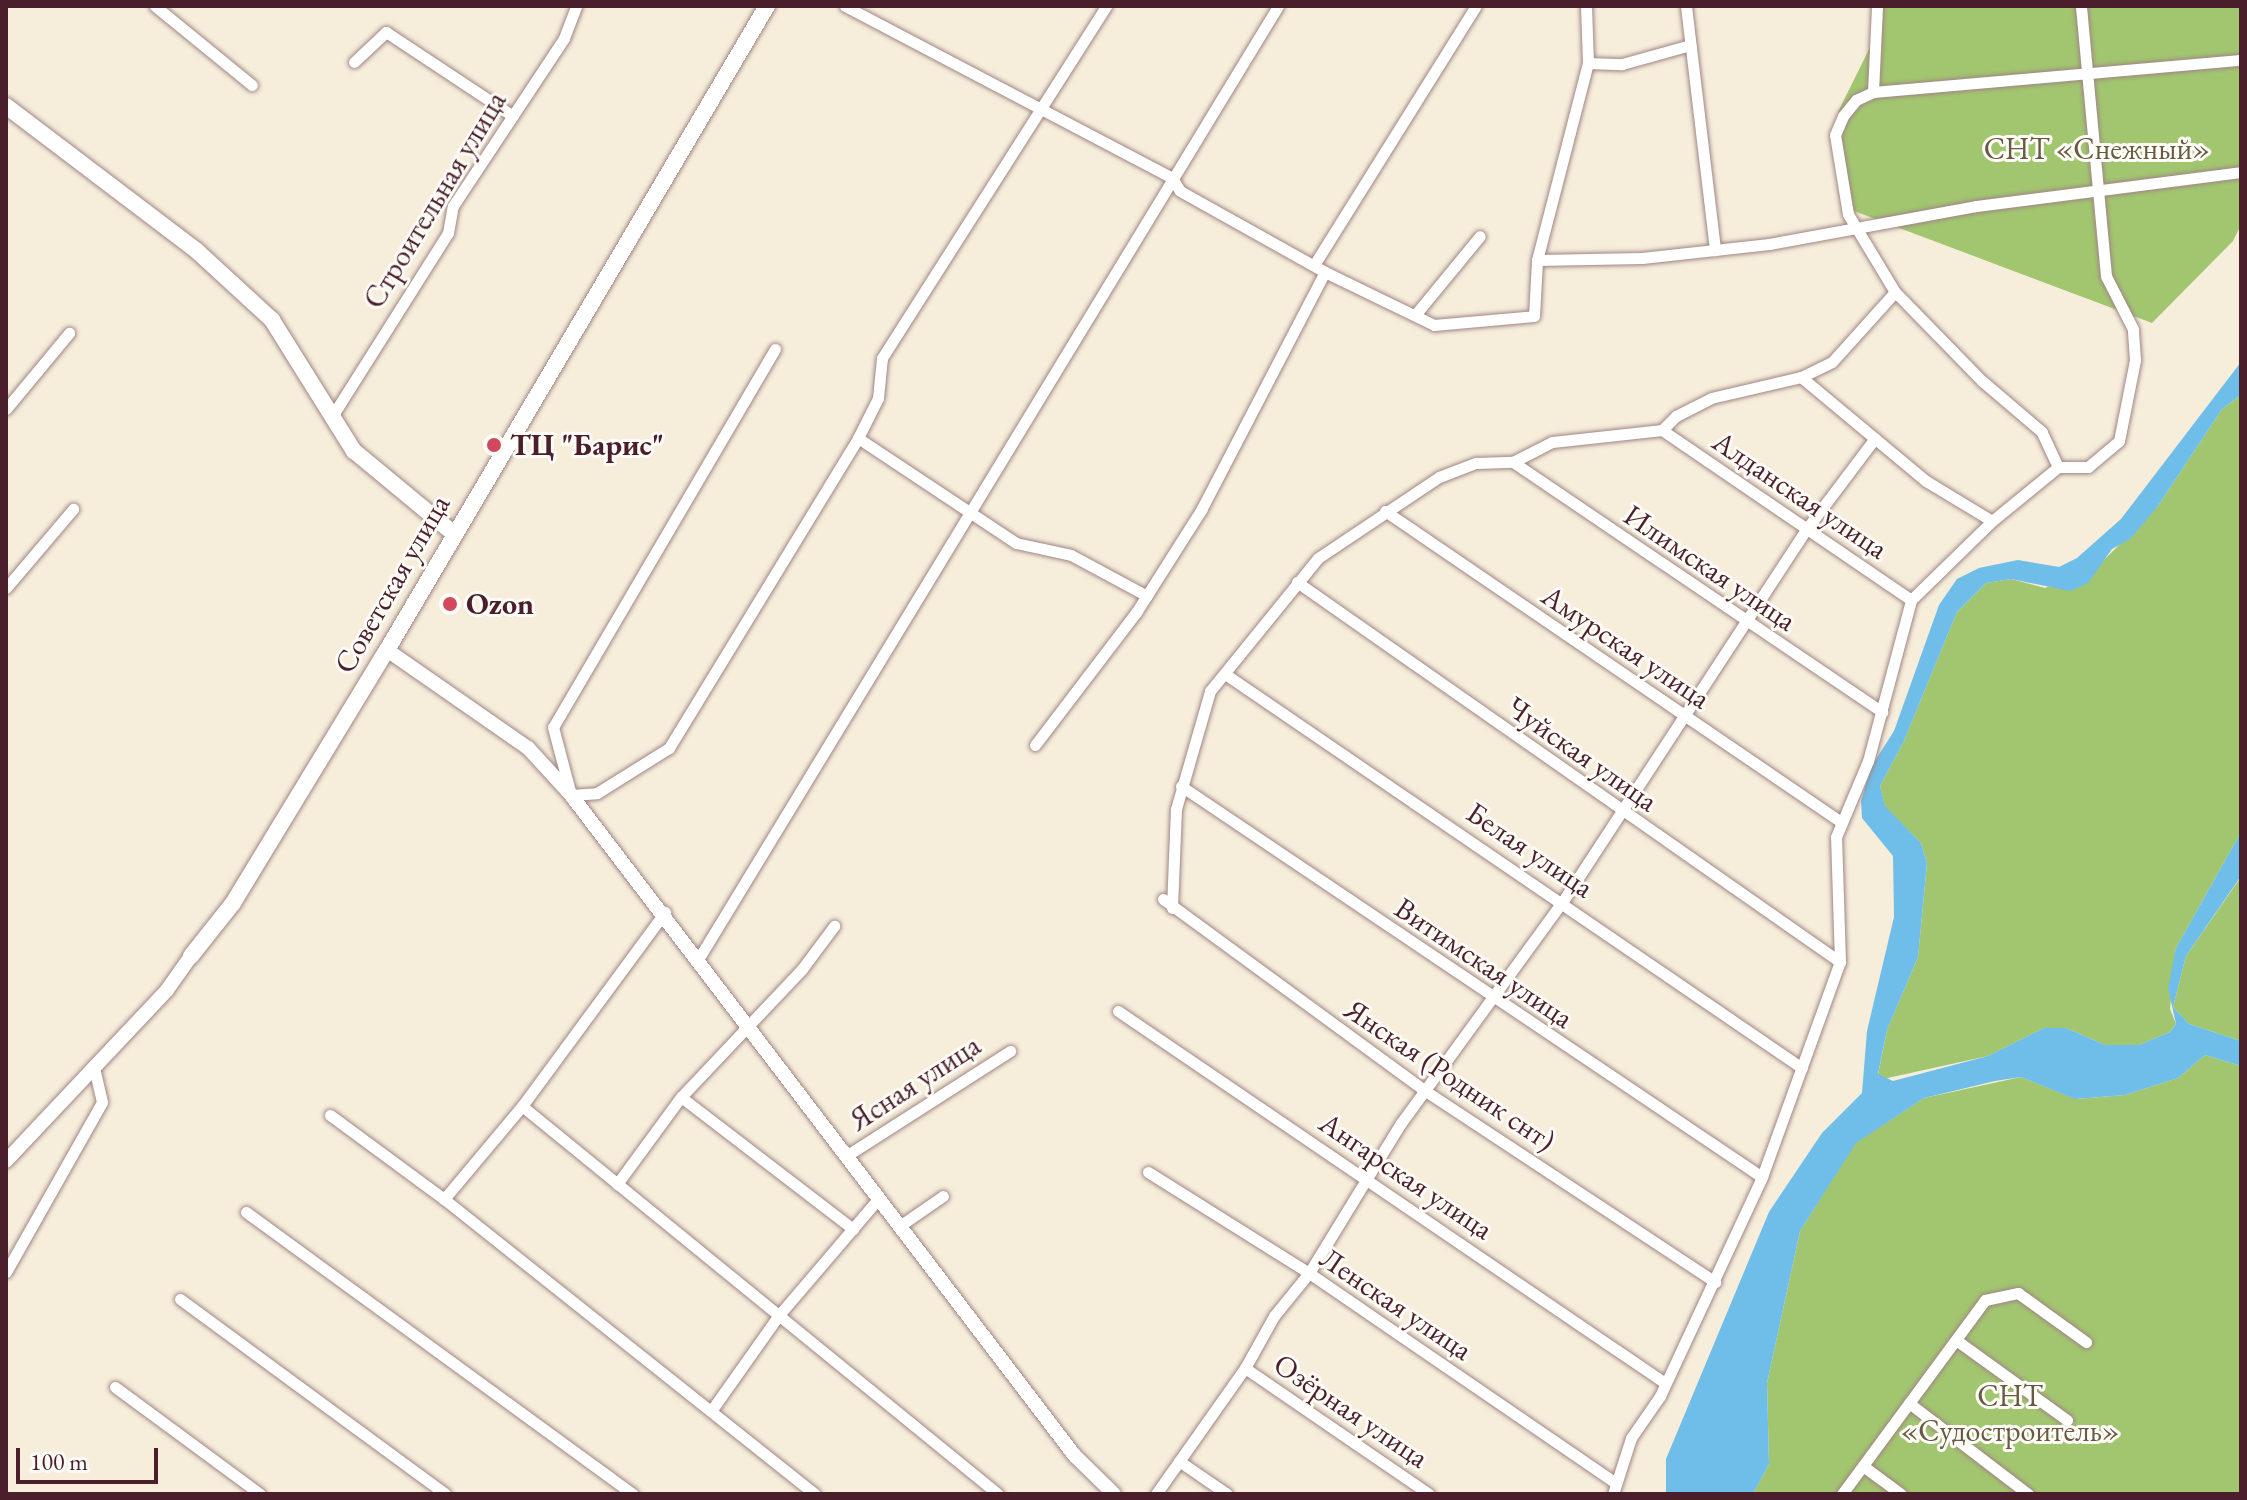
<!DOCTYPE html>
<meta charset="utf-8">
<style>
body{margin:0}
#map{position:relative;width:2247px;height:1500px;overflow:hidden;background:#f6eddb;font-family:"EB Garamond",serif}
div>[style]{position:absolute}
.green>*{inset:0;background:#a2c670}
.water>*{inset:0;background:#6fbde9}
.roads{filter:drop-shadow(0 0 2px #a08683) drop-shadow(0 0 2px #a08683)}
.minor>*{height:11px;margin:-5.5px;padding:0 5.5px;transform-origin:5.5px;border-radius:5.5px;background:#fff}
.tertiary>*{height:14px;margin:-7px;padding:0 7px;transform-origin:7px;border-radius:7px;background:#fff}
.secondary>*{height:16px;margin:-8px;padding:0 8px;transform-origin:8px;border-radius:8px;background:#fff}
.dots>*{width:22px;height:22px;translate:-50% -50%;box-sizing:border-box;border:4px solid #fdfcf7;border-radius:50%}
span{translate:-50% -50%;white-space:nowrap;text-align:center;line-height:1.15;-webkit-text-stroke:6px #fdfcf7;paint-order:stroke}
.park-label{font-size:30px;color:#695943}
.street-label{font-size:30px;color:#4a1f2b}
.poi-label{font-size:30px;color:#4a1f2b;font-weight:700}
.left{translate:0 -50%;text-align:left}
.frame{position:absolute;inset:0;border:8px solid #4a1f2b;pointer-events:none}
.scale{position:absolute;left:16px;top:1448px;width:142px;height:36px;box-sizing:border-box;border:4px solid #4a1f2b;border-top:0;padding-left:10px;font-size:24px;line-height:28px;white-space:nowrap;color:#4a1f2b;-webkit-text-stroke:6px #fdfcf7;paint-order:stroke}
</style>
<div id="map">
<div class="green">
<i style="clip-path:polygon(1881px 6px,2241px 6px,2241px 225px,2233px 241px,2152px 323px,1846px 208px,1838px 112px,1883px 21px)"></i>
<i style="clip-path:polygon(2241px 395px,2241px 832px,2176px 948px,2170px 1009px,2176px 1024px,2170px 1032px,2139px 1045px,2105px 1045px,2066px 1028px,2044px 1028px,1988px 1056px,1883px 1079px,1878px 1075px,1887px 1030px,1918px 957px,1927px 863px,1921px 843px,1885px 807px,1880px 786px,1903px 743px,1957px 612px,1986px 583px,2011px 579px,2045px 588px,2100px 564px,2158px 506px,2222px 409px)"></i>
<i style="clip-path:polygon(2241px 877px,2241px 1041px,2189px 1024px,2173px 1007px,2186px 956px)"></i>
<i style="clip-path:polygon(2205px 1055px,2241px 1066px,2241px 1494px,1753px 1494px,1769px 1464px,1767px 1383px,1800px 1231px,1855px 1143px,1924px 1098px,2021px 1077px,2076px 1099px,2125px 1095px,2178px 1078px)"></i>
</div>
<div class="water">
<i style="clip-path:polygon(2241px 362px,2241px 395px,2222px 409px,2158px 506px,2130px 539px,2112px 549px,2088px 583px,2070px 591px,2011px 579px,1986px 583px,1957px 612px,1903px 743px,1880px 786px,1885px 806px,1921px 843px,1927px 863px,1918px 957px,1887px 1030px,1878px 1074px,1893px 1081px,1988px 1056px,2044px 1028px,2066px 1028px,2105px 1045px,2139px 1045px,2170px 1032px,2176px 1024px,2168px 988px,2176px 948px,2241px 832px,2241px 876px,2186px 956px,2173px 1007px,2189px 1024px,2241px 1041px,2241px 1066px,2205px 1055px,2178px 1078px,2125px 1095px,2075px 1099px,2021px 1077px,1995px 1081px,1924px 1098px,1856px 1143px,1800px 1231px,1767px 1383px,1769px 1464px,1753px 1494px,1666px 1494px,1666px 1459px,1769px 1212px,1822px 1133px,1862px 1093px,1867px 1031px,1894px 917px,1893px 856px,1862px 818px,1861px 801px,1871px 767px,1894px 731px,1939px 605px,1957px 579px,1979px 568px,2018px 560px,2059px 567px,2077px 558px,2121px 519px)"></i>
</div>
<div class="roads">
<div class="minor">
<i style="left:155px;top:6px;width:125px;rotate:39.2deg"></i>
<i style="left:845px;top:6px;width:369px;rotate:27.7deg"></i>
<i style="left:1172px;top:178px;width:15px;rotate:58deg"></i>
<i style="left:1180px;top:191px;width:166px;rotate:29.2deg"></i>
<i style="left:1325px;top:272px;width:121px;rotate:25.9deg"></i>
<i style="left:1434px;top:325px;width:100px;rotate:-5.1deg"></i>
<i style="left:1534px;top:316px;width:56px;rotate:-86.9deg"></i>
<i style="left:1537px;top:260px;width:203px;rotate:-75.5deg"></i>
<i style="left:1588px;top:63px;width:57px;rotate:-92deg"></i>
<i style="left:1686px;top:6px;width:246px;rotate:83.2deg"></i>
<i style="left:354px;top:62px;width:44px;rotate:-43.2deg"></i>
<i style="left:386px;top:32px;width:152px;rotate:33.5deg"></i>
<i style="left:1588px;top:63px;width:34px;rotate:2deg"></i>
<i style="left:1622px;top:64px;width:71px;rotate:-15.6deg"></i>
<i style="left:1873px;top:92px;width:86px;rotate:-87.3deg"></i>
<i style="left:1537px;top:260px;width:105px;rotate:-1.1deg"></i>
<i style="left:1642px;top:258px;width:128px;rotate:-6.3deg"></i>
<i style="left:1769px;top:244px;width:210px;rotate:-10.4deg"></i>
<i style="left:1976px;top:206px;width:267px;rotate:-7.3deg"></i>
<i style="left:1314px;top:265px;width:305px;rotate:-58deg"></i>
<i style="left:1895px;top:292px;width:94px;rotate:132deg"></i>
<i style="left:1832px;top:362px;width:34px;rotate:154deg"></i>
<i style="left:1801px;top:377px;width:163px;rotate:39.8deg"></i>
<i style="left:1926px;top:481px;width:77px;rotate:31.2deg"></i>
<i style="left:1415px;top:315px;width:102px;rotate:-50.6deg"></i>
<i style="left:775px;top:349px;width:438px;rotate:120.4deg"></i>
<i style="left:553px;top:727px;width:70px;rotate:75.2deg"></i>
<i style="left:571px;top:795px;width:26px;rotate:-4deg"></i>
<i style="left:597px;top:793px;width:85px;rotate:-32deg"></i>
<i style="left:669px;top:748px;width:363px;rotate:-58.6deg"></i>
<i style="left:858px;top:438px;width:45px;rotate:-63.4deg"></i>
<i style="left:878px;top:398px;width:40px;rotate:-84.3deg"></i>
<i style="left:882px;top:358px;width:417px;rotate:-57.5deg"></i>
<i style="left:6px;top:409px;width:99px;rotate:-50.3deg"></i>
<i style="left:331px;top:418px;width:219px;rotate:-57.7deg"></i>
<i style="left:448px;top:233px;width:27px;rotate:-80deg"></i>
<i style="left:453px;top:206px;width:201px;rotate:-56.5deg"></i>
<i style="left:564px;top:38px;width:34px;rotate:-69deg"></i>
<i style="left:1662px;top:430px;width:301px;rotate:34.3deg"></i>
<i style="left:858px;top:438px;width:190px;rotate:33.6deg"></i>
<i style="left:1016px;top:543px;width:56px;rotate:12.3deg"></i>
<i style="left:1071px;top:555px;width:86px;rotate:28.3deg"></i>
<i style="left:1513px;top:462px;width:446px;rotate:34.1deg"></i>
<i style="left:2058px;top:467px;width:30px"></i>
<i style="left:2088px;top:467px;width:40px;rotate:-40deg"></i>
<i style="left:2119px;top:441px;width:83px;rotate:-78.8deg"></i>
<i style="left:2135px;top:360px;width:31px;rotate:-94deg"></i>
<i style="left:2133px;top:329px;width:59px;rotate:-117deg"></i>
<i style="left:2106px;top:276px;width:271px;rotate:-95.3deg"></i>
<i style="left:1385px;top:511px;width:552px;rotate:34.29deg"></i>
<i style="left:1297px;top:582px;width:663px;rotate:34.98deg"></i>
<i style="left:6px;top:588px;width:104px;rotate:-49.7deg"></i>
<i style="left:1228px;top:676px;width:695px;rotate:34.33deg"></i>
<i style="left:1035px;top:745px;width:168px;rotate:-52.7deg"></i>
<i style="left:1137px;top:611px;width:120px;rotate:-57.6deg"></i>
<i style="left:1201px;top:510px;width:268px;rotate:-62.5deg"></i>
<i style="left:1181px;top:786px;width:700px;rotate:33.94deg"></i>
<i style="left:1163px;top:899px;width:323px;rotate:36.2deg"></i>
<i style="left:1424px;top:1090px;width:349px;rotate:33.4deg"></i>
<i style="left:1172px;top:908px;width:99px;rotate:-87.7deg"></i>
<i style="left:1176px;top:809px;width:123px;rotate:-73.9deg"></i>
<i style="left:1210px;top:691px;width:171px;rotate:-50.9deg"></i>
<i style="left:1318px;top:558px;width:146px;rotate:-33.8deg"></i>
<i style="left:1439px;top:477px;width:40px;rotate:-21deg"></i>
<i style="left:1476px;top:463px;width:37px;rotate:-2deg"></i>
<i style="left:1513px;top:462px;width:44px;rotate:-27.1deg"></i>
<i style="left:1552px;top:442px;width:111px;rotate:-6.2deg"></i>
<i style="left:1662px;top:430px;width:20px;rotate:-45deg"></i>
<i style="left:1676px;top:416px;width:39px;rotate:-27deg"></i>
<i style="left:1711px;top:398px;width:92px;rotate:-13.1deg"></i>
<i style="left:699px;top:958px;width:1114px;rotate:-58.69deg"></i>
<i style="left:1118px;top:1011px;width:662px;rotate:34.22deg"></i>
<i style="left:681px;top:1097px;width:217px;rotate:37.5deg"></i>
<i style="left:522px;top:1106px;width:614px;rotate:39.18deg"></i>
<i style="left:330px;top:1115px;width:142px;rotate:36.4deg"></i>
<i style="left:444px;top:1199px;width:474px;rotate:38.5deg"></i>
<i style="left:846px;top:1156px;width:195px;rotate:-32.6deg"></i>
<i style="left:1148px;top:1172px;width:190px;rotate:32.1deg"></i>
<i style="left:1309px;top:1273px;width:370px;rotate:34.4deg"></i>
<i style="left:617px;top:1184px;width:108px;rotate:-53.7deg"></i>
<i style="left:681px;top:1097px;width:176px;rotate:-46.6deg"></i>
<i style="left:802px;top:969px;width:54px;rotate:-53.3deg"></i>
<i style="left:444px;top:1199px;width:121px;rotate:-50deg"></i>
<i style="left:522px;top:1106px;width:241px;rotate:-53.6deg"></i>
<i style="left:246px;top:1212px;width:479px;rotate:36.1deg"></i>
<i style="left:901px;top:1225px;width:51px;rotate:-34.6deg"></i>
<i style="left:6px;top:1272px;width:195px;rotate:-60.5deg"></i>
<i style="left:102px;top:1102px;width:36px;rotate:-103deg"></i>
<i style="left:180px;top:1299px;width:329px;rotate:36.3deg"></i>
<i style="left:1956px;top:1340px;width:137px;rotate:35.8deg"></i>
<i style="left:1245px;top:1368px;width:223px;rotate:34.4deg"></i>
<i style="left:115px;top:1387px;width:180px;rotate:36.4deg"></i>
<i style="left:1909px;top:1403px;width:150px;rotate:37.4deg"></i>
<i style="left:711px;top:1411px;width:118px;rotate:-54.7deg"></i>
<i style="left:779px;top:1315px;width:154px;rotate:-49.5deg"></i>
<i style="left:1179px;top:1461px;width:58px;rotate:34.5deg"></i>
<i style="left:1863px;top:1466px;width:47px;rotate:36.4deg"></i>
<i style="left:1156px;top:1494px;width:154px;rotate:-54.8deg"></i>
<i style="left:1245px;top:1368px;width:60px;rotate:-60.9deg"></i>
<i style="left:1274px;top:1316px;width:55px;rotate:-50.9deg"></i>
<i style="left:1309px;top:1273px;width:176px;rotate:-58.5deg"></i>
<i style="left:1401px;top:1123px;width:275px;rotate:-53.9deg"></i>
<i style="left:1563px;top:901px;width:442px;rotate:-56.8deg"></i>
<i style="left:1805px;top:531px;width:116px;rotate:-53deg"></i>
<i style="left:1613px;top:1494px;width:59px;rotate:-72.2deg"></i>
<i style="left:1631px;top:1438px;width:51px;rotate:-55.4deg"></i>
<i style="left:1660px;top:1396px;width:242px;rotate:-65deg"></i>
<i style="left:1762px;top:1177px;width:229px;rotate:-70.1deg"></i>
<i style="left:1840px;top:962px;width:125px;rotate:-91.8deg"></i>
<i style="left:1836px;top:837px;width:82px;rotate:-67.2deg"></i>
<i style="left:1868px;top:761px;width:167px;rotate:-75deg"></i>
<i style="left:1911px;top:600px;width:113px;rotate:-44.3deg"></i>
<i style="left:1992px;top:521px;width:85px;rotate:-39.3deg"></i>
<i style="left:2058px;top:467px;width:38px;rotate:-115deg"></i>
<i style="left:2042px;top:432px;width:79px;rotate:-139.6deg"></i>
<i style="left:1982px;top:381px;width:124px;rotate:-134.3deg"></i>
<i style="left:1895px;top:292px;width:91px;rotate:-121.1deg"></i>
<i style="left:1848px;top:214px;width:80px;rotate:-99.3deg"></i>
<i style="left:1835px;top:135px;width:21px;rotate:-67deg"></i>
<i style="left:1843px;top:116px;width:21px;rotate:-51deg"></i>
<i style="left:1856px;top:100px;width:19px;rotate:-25deg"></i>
<i style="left:1873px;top:92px;width:369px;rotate:-5deg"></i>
<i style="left:1842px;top:1494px;width:241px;rotate:-53.6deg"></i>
<i style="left:1985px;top:1300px;width:34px;rotate:-12deg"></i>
<i style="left:2018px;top:1293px;width:84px;rotate:35.8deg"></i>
</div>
<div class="tertiary">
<i style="left:387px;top:650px;width:172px;rotate:34.8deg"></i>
<i style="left:528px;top:748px;width:64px;rotate:47.5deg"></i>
<i style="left:571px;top:795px;width:831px;rotate:52.68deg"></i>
<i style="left:1075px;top:1456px;width:54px;rotate:44.3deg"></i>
<i style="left:6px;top:1161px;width:235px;rotate:-46.7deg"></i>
<i style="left:167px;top:990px;width:42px;rotate:-54.8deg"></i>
</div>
<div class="secondary">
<i style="left:6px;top:106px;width:240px;rotate:37.2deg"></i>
<i style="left:197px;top:251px;width:102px;rotate:42.6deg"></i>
<i style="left:272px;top:320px;width:155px;rotate:58deg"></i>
<i style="left:354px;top:451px;width:129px;rotate:39.6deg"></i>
<i style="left:191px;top:956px;width:68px;rotate:-51.6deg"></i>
<i style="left:233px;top:903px;width:296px;rotate:-58.7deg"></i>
<i style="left:387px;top:650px;width:748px;rotate:-59.46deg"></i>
</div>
</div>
<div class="dots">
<i style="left:494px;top:445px;background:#d1495b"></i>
<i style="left:450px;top:604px;background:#d1495b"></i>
</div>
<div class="park-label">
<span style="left:2097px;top:149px">СНТ «Снежный»</span>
<span style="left:2010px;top:1413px">СНТ<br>«Судостроитель»</span>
</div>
<div class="street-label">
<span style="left:435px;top:200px;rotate:-59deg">Строительная улица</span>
<span style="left:1800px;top:495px;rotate:34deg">Алданская улица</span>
<span style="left:1710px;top:568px;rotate:34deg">Илимская улица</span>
<span style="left:392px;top:584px;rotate:-60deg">Советская улица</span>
<span style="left:1626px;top:647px;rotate:34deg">Амурская улица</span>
<span style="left:1582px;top:754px;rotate:35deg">Чуйская улица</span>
<span style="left:1530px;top:850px;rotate:34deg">Белая улица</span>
<span style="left:1484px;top:963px;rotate:34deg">Витимская улица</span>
<span style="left:1450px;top:1075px;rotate:34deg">Янская (Родник снт)</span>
<span style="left:915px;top:1083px;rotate:-33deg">Ясная улица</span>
<span style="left:1406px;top:1176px;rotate:34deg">Ангарская улица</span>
<span style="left:1396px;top:1304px;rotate:34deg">Ленская улица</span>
<span style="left:1351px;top:1411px;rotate:34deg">Озёрная улица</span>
</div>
<div class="poi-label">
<span class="left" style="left:510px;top:445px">ТЦ "Барис"</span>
<span class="left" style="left:466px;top:604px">Ozon</span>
</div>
<div class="frame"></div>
<div class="scale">100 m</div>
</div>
